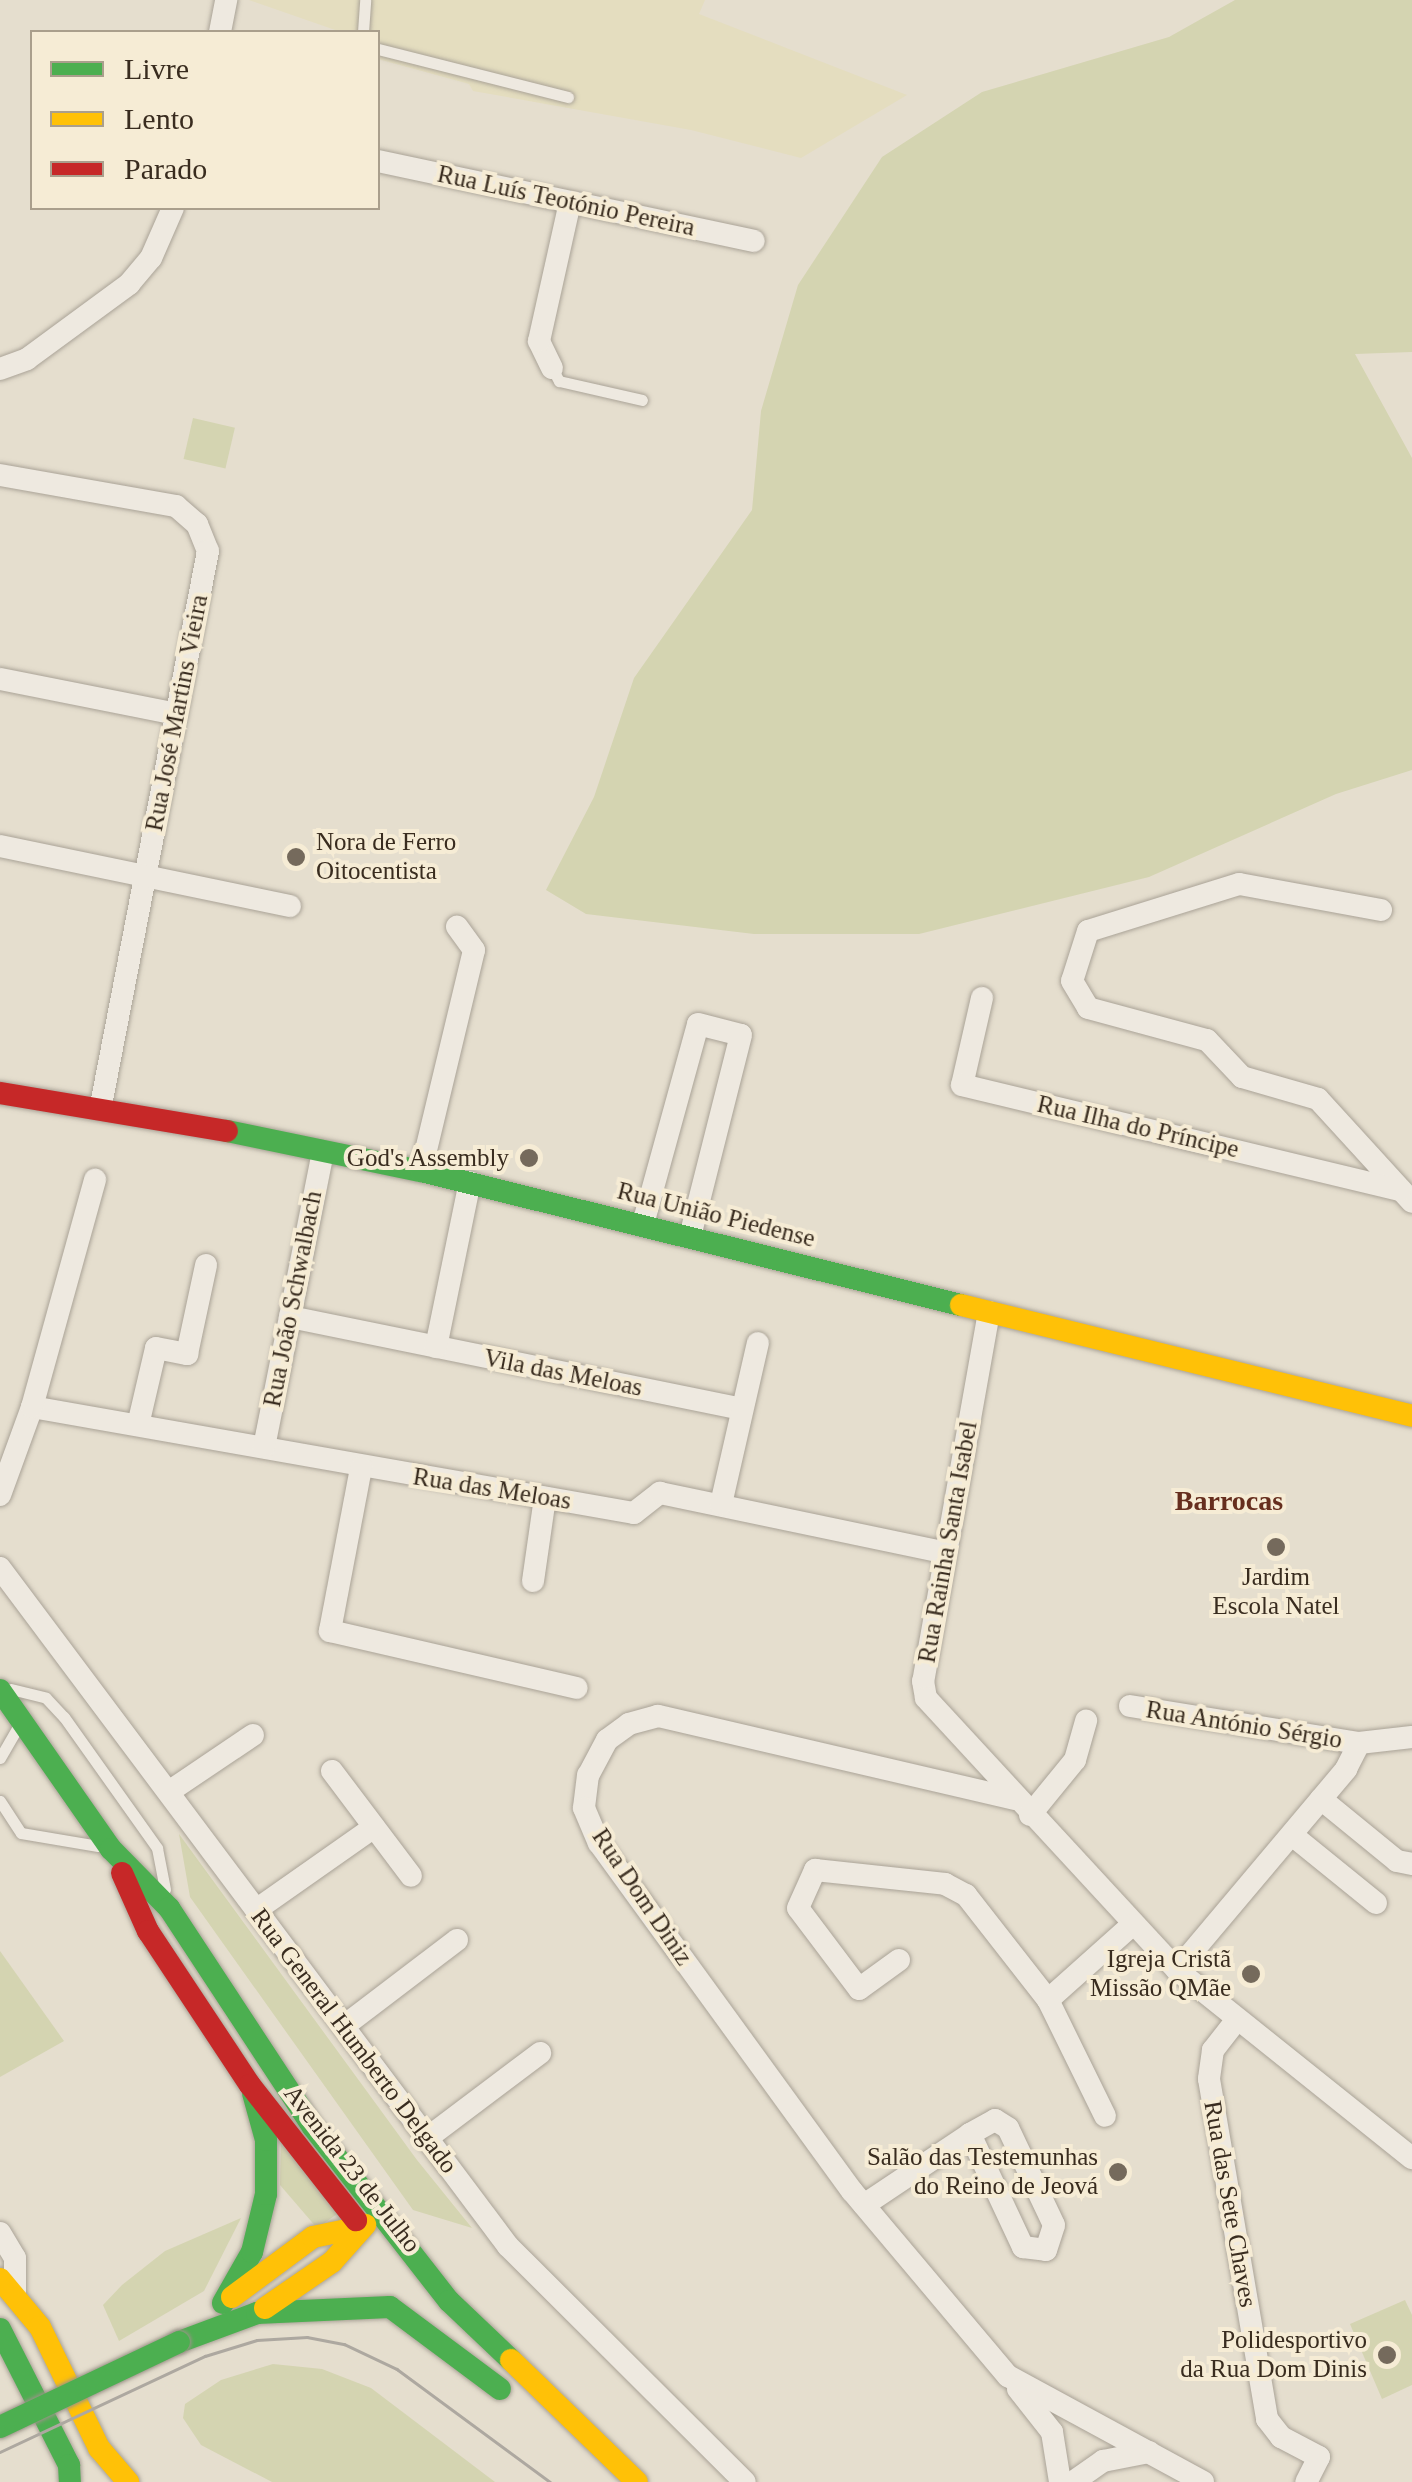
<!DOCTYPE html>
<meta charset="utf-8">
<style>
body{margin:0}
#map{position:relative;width:1412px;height:2482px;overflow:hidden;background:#e5dece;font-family:"Times New Roman",serif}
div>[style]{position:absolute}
.farmland>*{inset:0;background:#e4ddbf}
.green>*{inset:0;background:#d4d4b1;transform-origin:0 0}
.roads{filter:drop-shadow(0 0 2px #aaa397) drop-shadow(0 0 2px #aaa397)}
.lane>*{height:11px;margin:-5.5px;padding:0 5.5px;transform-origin:5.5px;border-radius:5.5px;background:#eee9e0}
.street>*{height:22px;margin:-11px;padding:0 11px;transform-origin:11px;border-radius:11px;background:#eee9e0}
.fast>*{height:22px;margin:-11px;padding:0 11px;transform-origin:11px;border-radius:11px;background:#4caf50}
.slow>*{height:22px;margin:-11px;padding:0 11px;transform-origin:11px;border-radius:11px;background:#ffc107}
.jam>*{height:22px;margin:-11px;padding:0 11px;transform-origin:11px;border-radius:11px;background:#c62828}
.tram>*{height:2.5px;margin:-1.25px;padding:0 1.25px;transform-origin:1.25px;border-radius:1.25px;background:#ada8a0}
.bridges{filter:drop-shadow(0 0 2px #9a9387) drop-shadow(0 0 2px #9a9387)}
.fast-bridge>*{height:22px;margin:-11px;padding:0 11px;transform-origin:11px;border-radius:11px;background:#4caf50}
.dots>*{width:28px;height:28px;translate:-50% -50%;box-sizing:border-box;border:5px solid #f6ecd5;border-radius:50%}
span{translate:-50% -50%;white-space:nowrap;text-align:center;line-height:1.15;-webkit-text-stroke:8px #f6ecd5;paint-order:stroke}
.street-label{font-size:25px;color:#392c1f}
.poi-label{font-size:25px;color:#392c1f}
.left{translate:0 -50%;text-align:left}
.right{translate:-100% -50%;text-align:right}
.neighbourhood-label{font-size:28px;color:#662e1e;font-weight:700}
.legend{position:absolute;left:30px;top:30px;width:350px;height:180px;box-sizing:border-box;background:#f6ecd5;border:2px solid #aa9f8c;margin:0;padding:12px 18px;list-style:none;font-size:30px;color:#392c1f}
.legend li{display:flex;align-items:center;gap:20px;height:50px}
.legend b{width:50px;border:2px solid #aa9f8c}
</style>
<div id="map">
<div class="farmland">
<i style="clip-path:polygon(249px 0,705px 0,699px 14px,907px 95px,801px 158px,691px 130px,473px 91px,469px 84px,378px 59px,378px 32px,341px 32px)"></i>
</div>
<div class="green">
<i style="clip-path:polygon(1235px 0,1412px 0,1412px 352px,1355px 354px,1412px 458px,1412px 770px,1336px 794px,1149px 877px,919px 934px,754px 934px,586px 914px,546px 890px,594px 797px,634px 678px,752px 510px,761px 411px,798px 285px,882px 157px,982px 92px,1169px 37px)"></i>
<i style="left:193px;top:418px;width:43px;height:42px;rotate:13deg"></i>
<i style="clip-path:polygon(179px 1834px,417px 2160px,472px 2228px,413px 2210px,190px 1897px)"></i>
<i style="clip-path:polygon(0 1951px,64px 2041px,0 2077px)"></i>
<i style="clip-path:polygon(281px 2137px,340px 2212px,317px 2228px,280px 2185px)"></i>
<i style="clip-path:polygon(241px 2218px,204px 2291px,119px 2341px,103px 2305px,122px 2285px,165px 2251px)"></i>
<i style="clip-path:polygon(1405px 2300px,1412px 2315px,1412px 2385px,1382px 2399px,1350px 2324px)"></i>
<i style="clip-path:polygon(273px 2364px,322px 2369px,371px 2388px,495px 2482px,272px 2482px,201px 2445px,183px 2418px,185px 2404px,221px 2380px)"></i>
</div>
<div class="roads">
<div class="lane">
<i style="left:363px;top:32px;width:32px;rotate:-86deg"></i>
<i style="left:378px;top:49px;width:196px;rotate:14.2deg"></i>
<i style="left:552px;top:368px;width:15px;rotate:62deg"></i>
<i style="left:559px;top:381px;width:85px;rotate:12.9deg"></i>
<i style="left:11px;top:1689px;width:36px;rotate:14deg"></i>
<i style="left:46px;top:1698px;width:26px;rotate:47deg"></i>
<i style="left:64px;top:1717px;width:161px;rotate:54.6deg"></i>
<i style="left:157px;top:1848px;width:42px;rotate:79deg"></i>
<i style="left:0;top:1758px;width:34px;rotate:-60deg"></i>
<i style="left:0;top:1801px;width:38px;rotate:57deg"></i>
<i style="left:21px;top:1833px;width:78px;rotate:9.6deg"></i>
</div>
<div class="street">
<i style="left:220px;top:32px;width:33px;rotate:-79deg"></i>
<i style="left:378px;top:161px;width:384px;rotate:12deg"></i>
<i style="left:552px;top:368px;width:30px;rotate:-116deg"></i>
<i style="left:539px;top:341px;width:142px;rotate:-77.4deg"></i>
<i style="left:0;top:369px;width:29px;rotate:-20deg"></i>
<i style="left:27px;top:359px;width:127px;rotate:-36.3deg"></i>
<i style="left:129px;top:284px;width:34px;rotate:-50deg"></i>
<i style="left:151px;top:258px;width:55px;rotate:-66.3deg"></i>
<i style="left:0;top:475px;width:179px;rotate:10deg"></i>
<i style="left:176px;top:506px;width:28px;rotate:41deg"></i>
<i style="left:197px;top:524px;width:29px;rotate:68deg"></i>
<i style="left:208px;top:551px;width:564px;rotate:100.93deg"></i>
<i style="left:0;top:679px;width:180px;rotate:11.2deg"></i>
<i style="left:0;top:846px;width:296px;rotate:11.7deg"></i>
<i style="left:1381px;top:910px;width:144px;rotate:-169.6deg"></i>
<i style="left:1239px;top:884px;width:158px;rotate:162.7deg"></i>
<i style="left:1088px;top:931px;width:52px;rotate:107.7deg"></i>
<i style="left:1072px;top:981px;width:31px;rotate:59deg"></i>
<i style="left:1088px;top:1008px;width:123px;rotate:15.1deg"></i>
<i style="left:1207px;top:1040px;width:51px;rotate:46.6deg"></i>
<i style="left:1242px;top:1077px;width:79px;rotate:16.1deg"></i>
<i style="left:1318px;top:1099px;width:139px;rotate:47.6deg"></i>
<i style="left:982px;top:998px;width:89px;rotate:102.9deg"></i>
<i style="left:962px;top:1085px;width:451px;rotate:13.5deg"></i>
<i style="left:421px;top:1171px;width:227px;rotate:-76.5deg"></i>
<i style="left:474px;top:950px;width:29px;rotate:-126deg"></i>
<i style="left:643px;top:1224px;width:207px;rotate:-74.6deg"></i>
<i style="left:698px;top:1024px;width:44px;rotate:14.3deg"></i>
<i style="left:741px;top:1035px;width:208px;rotate:104.2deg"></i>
<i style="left:989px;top:1312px;width:375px;rotate:100.1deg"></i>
<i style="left:923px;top:1681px;width:17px;rotate:80deg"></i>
<i style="left:926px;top:1698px;width:370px;rotate:47.3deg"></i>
<i style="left:1177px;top:1970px;width:301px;rotate:38.7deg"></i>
<i style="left:290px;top:1317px;width:461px;rotate:11.5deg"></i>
<i style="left:436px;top:1347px;width:168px;rotate:-78.4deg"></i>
<i style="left:32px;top:1407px;width:611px;rotate:9.99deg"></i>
<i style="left:634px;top:1513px;width:33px;rotate:-38deg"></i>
<i style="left:660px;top:1493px;width:292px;rotate:11.8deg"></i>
<i style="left:138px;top:1425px;width:79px;rotate:-76.8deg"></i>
<i style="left:156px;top:1348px;width:32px;rotate:11deg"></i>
<i style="left:187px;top:1354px;width:91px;rotate:-77.9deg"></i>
<i style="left:264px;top:1447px;width:301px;rotate:-78.7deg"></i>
<i style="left:361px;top:1468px;width:166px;rotate:100.8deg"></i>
<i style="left:330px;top:1631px;width:253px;rotate:13deg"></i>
<i style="left:0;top:1495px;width:94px;rotate:-70deg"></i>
<i style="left:32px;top:1407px;width:236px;rotate:-74.5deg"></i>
<i style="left:721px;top:1504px;width:165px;rotate:-77.1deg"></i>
<i style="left:0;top:1568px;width:847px;rotate:53.16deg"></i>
<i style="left:508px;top:2246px;width:334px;rotate:44.9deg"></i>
<i style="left:533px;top:1581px;width:84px;rotate:-81.8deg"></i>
<i style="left:1130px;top:1706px;width:232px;rotate:9.2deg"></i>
<i style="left:1359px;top:1743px;width:53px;rotate:-6.5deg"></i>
<i style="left:332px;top:1771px;width:131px;rotate:53deg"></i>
<i style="left:170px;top:1791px;width:100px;rotate:-34deg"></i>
<i style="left:1015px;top:1799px;width:367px;rotate:-166.9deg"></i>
<i style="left:658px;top:1716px;width:30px;rotate:165deg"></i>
<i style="left:629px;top:1724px;width:27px;rotate:144deg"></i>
<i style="left:607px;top:1740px;width:40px;rotate:118deg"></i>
<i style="left:588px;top:1775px;width:33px;rotate:97deg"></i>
<i style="left:584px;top:1808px;width:38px;rotate:67deg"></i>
<i style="left:599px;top:1843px;width:430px;rotate:54deg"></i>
<i style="left:852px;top:2191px;width:242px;rotate:49.9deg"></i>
<i style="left:1008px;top:2376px;width:222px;rotate:28.5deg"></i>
<i style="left:1321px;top:1799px;width:98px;rotate:39.2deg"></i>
<i style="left:1397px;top:1861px;width:15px;rotate:11deg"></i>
<i style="left:1030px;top:1815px;width:71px;rotate:-50.7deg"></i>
<i style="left:1075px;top:1760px;width:41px;rotate:-74.2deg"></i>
<i style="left:1292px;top:1835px;width:108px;rotate:39deg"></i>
<i style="left:256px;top:1910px;width:144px;rotate:-35.1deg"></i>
<i style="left:899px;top:1960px;width:49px;rotate:144.1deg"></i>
<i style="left:859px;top:1989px;width:101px;rotate:-127deg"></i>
<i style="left:798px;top:1908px;width:42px;rotate:-65.9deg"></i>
<i style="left:815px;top:1870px;width:131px;rotate:6.1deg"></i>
<i style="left:945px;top:1884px;width:24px;rotate:28deg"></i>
<i style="left:966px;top:1895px;width:133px;rotate:52deg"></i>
<i style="left:1048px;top:2000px;width:129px;rotate:63.8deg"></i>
<i style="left:1177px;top:1970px;width:263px;rotate:-49.9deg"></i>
<i style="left:1346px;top:1769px;width:29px;rotate:-63deg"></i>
<i style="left:1048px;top:2000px;width:113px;rotate:-41.8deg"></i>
<i style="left:1235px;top:2022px;width:36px;rotate:128deg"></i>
<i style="left:1213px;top:2050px;width:29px;rotate:98deg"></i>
<i style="left:1209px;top:2079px;width:345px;rotate:80.3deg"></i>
<i style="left:1267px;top:2419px;width:23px;rotate:52deg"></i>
<i style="left:1281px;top:2437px;width:43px;rotate:27.8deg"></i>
<i style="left:1319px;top:2457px;width:28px;rotate:117deg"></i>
<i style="left:344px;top:2026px;width:142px;rotate:-37.3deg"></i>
<i style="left:426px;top:2139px;width:143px;rotate:-37deg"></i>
<i style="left:864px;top:2205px;width:128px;rotate:-33.8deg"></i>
<i style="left:970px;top:2134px;width:125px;rotate:64.9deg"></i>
<i style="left:1023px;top:2247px;width:23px;rotate:7deg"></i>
<i style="left:1046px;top:2250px;width:26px;rotate:-72deg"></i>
<i style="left:1054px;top:2225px;width:107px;rotate:-115.4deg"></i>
<i style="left:1008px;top:2128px;width:15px;rotate:-148deg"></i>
<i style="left:995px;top:2120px;width:29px;rotate:151deg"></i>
<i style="left:0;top:2233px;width:29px;rotate:59deg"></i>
<i style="left:15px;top:2258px;width:33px;rotate:90deg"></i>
<i style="left:1018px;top:2389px;width:55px;rotate:51.7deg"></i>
<i style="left:1052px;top:2432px;width:51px;rotate:80.9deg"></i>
<i style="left:1073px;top:2482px;width:37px;rotate:-35deg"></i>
<i style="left:1103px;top:2461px;width:47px;rotate:-11.1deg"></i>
</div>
<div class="fast">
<i style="left:227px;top:1131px;width:198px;rotate:11.7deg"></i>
<i style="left:421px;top:1171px;width:556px;rotate:13.94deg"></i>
<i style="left:0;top:1690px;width:194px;rotate:55.1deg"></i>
<i style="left:111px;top:1849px;width:83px;rotate:45.5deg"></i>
<i style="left:169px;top:1908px;width:262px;rotate:56.7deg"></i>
<i style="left:313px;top:2127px;width:221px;rotate:52deg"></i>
<i style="left:449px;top:2301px;width:86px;rotate:43.6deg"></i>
<i style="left:223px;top:2303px;width:59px;rotate:-60.4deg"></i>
<i style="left:252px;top:2252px;width:60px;rotate:-76.4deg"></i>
<i style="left:266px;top:2194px;width:54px;rotate:-90deg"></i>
<i style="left:266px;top:2140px;width:49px;rotate:-105.5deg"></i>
<i style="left:0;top:2329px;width:153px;rotate:63.1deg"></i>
<i style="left:69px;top:2465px;width:17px;rotate:87deg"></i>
<i style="left:179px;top:2342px;width:83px;rotate:-20.4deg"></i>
<i style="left:257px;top:2313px;width:133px;rotate:-2.6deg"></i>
<i style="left:390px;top:2307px;width:137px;rotate:36.7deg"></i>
</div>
<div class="slow">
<i style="left:961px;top:1305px;width:464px;rotate:13.8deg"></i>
<i style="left:0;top:2279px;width:62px;rotate:50.2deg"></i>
<i style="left:40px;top:2327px;width:135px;rotate:64deg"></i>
<i style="left:99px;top:2448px;width:45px;rotate:49.5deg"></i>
<i style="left:232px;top:2297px;width:101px;rotate:-36.5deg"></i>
<i style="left:313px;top:2237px;width:49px;rotate:-11.8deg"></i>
<i style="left:265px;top:2308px;width:81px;rotate:-34.5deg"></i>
<i style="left:332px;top:2262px;width:50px;rotate:-48.3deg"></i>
<i style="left:511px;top:2360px;width:175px;rotate:44.1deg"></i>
</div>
<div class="jam">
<i style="left:0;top:1093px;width:230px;rotate:9.5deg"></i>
<i style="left:122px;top:1873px;width:64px;rotate:65.9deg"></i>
<i style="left:148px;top:1931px;width:185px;rotate:56.5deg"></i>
<i style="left:250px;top:2085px;width:172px;rotate:51.9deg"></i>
</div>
</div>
<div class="tram">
<i style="left:0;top:2452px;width:226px;rotate:-25.1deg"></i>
<i style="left:205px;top:2356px;width:54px;rotate:-17.1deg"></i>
<i style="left:257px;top:2340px;width:50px;rotate:-3.4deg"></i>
<i style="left:307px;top:2337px;width:38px;rotate:11deg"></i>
<i style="left:344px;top:2344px;width:59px;rotate:25.3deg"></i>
<i style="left:397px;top:2369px;width:190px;rotate:36.4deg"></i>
</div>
<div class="bridges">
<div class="fast-bridge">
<i style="left:0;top:2427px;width:198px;rotate:-25.4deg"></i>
</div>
</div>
<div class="dots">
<i style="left:296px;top:857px;background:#756a5c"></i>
<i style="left:529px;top:1158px;background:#756a5c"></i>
<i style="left:1276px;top:1547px;background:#756a5c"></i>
<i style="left:1251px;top:1974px;background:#756a5c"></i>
<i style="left:1118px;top:2172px;background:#756a5c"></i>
<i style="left:1387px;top:2355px;background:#756a5c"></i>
</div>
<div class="street-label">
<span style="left:566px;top:201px;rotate:12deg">Rua Luís Teotónio Pereira</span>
<span style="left:177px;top:713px;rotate:-79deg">Rua José Martins Vieira</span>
<span style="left:1138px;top:1127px;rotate:13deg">Rua Ilha do Príncipe</span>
<span style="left:716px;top:1215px;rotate:14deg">Rua União Piedense</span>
<span style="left:293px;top:1299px;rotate:-79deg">Rua João Schwalbach</span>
<span style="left:563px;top:1373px;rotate:11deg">Vila das Meloas</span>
<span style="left:492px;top:1489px;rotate:9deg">Rua das Meloas</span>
<span style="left:948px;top:1542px;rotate:-80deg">Rua Rainha Santa Isabel</span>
<span style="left:1244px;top:1725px;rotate:9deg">Rua António Sérgio</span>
<span style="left:642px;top:1897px;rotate:56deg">Rua Dom Diniz</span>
<span style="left:354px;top:2041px;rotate:53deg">Rua General Humberto Delgado</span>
<span style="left:352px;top:2169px;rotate:52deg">Avenida 23 de Julho</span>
<span style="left:1230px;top:2204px;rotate:80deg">Rua das Sete Chaves</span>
</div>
<div class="poi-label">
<span class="left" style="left:316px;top:857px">Nora de Ferro<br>Oitocentista</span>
<span class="right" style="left:509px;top:1158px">God's Assembly</span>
<span style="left:1276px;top:1592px">Jardim<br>Escola Natel</span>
<span class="right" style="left:1231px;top:1974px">Igreja Cristã<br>Missão QMãe</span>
<span class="right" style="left:1098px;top:2172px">Salão das Testemunhas<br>do Reino de Jeová</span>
<span class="right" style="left:1367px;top:2355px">Polidesportivo<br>da Rua Dom Dinis</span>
</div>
<div class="neighbourhood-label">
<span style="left:1229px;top:1501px">Barrocas</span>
</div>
<ul class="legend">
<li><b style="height:12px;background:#4caf50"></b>Livre</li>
<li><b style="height:12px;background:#ffc107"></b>Lento</li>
<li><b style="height:12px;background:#c62828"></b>Parado</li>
</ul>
</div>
